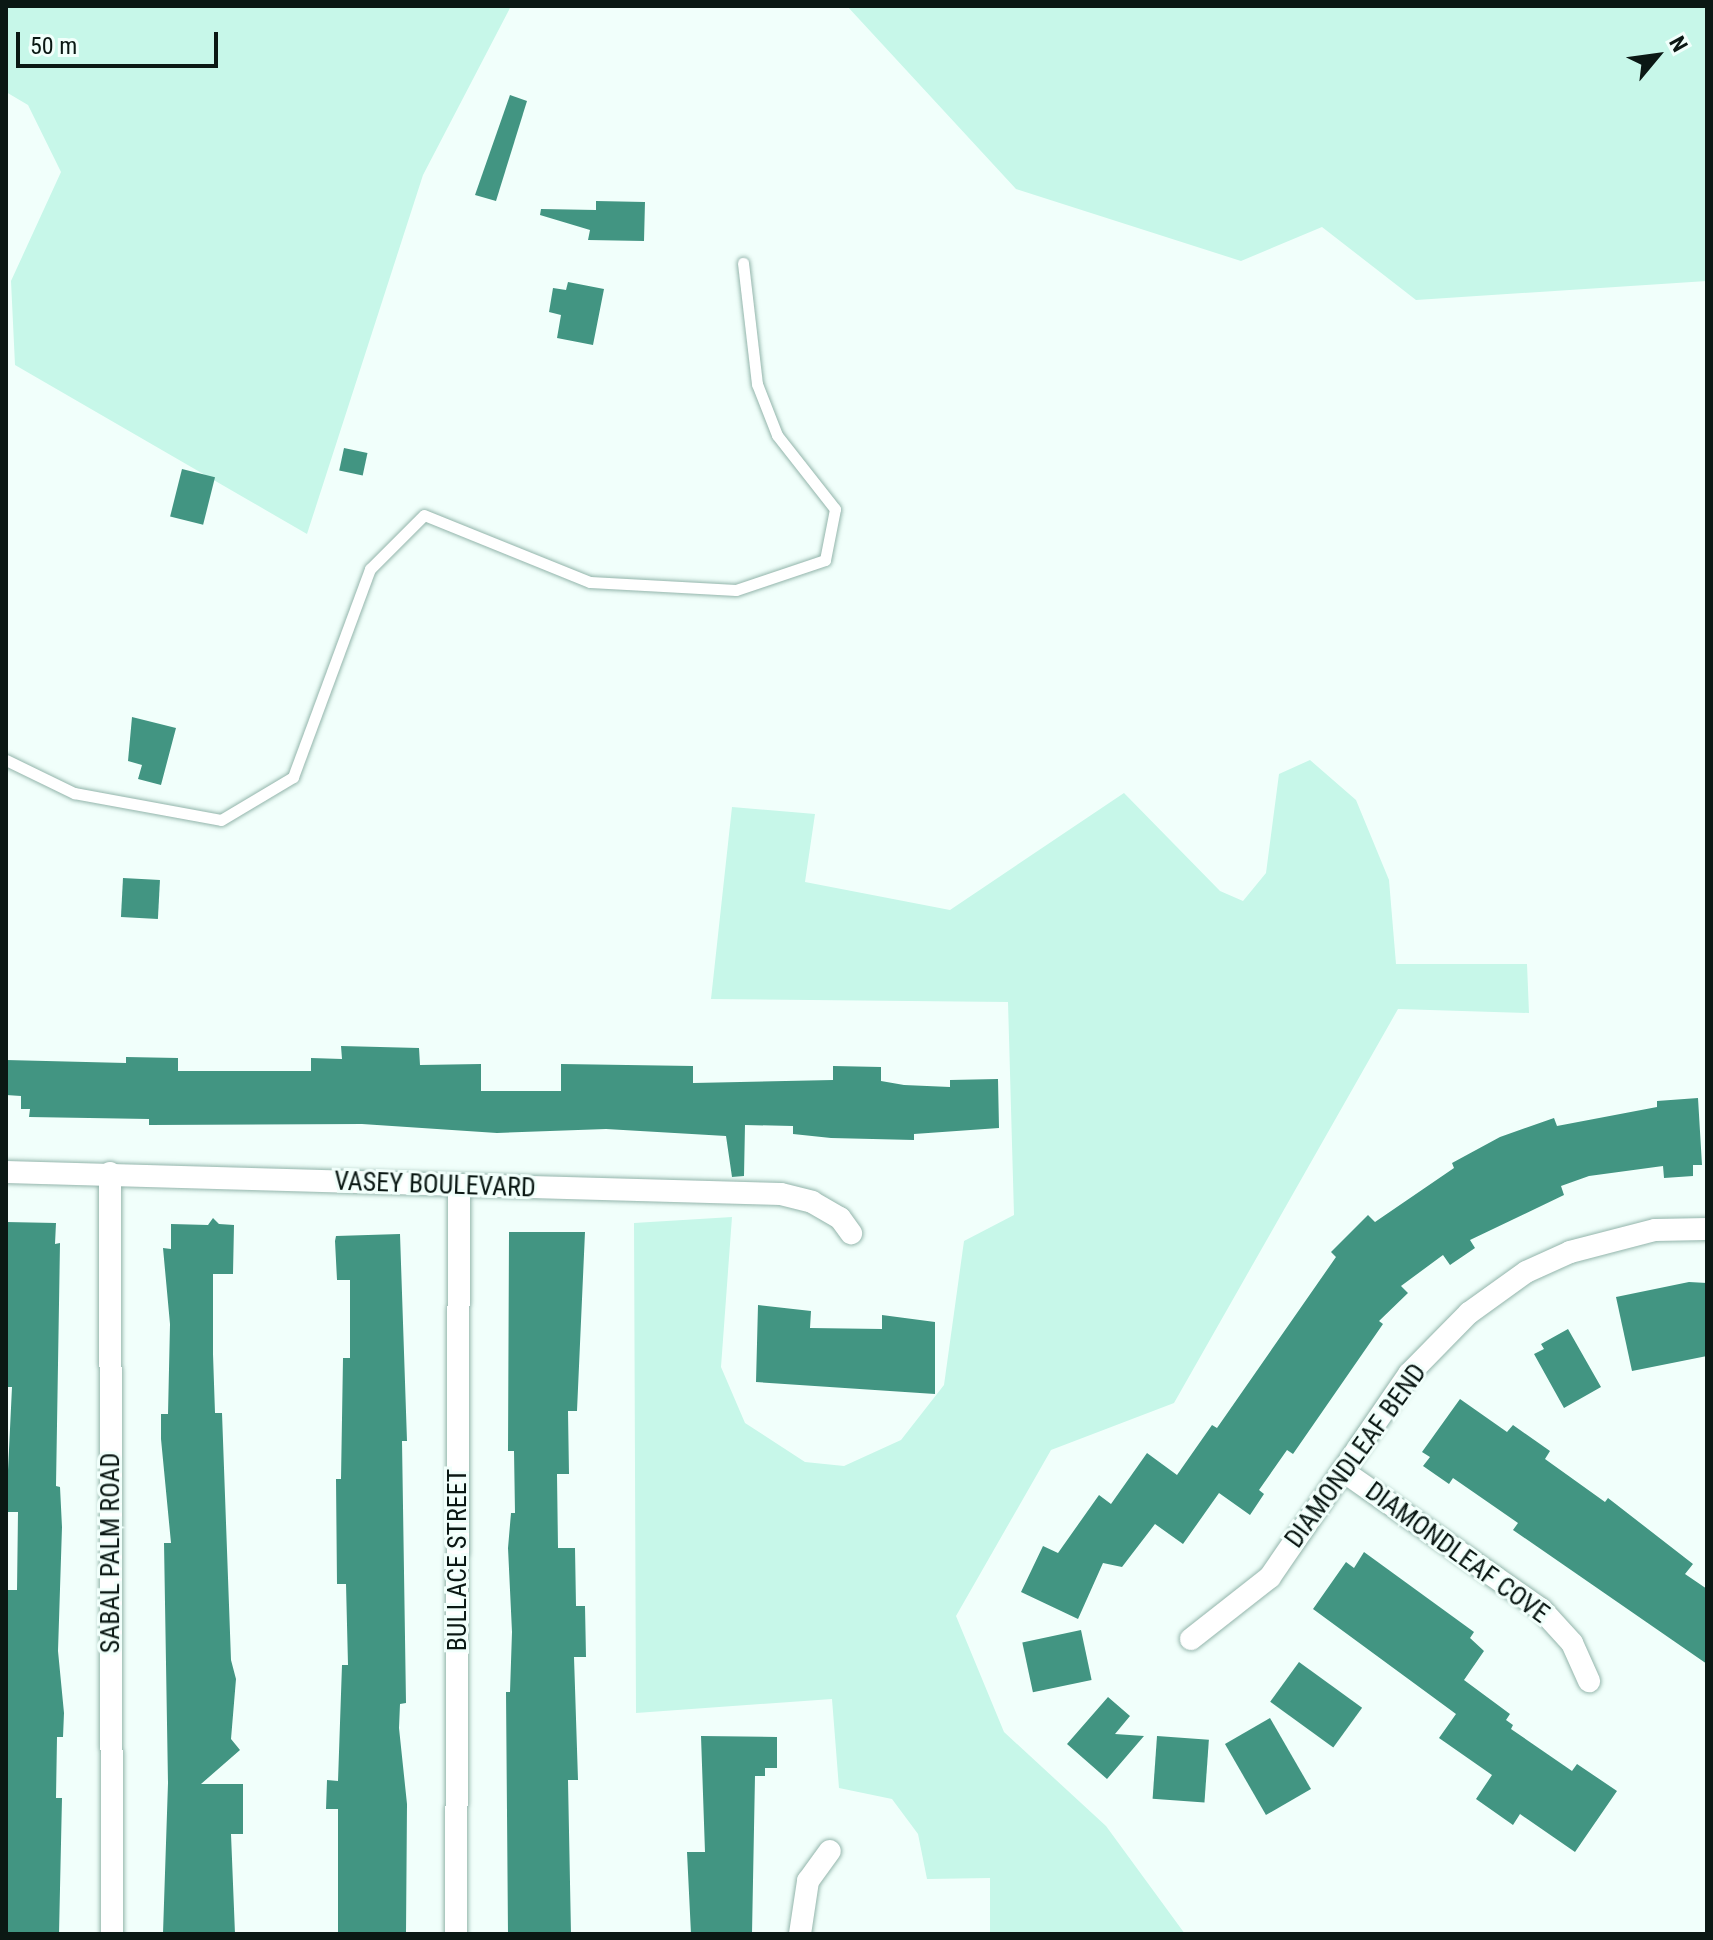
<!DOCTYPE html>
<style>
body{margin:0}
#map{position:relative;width:1713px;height:1940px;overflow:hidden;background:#f1fffb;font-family:"Roboto Condensed",sans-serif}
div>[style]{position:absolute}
.green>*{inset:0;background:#c7f7e9}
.building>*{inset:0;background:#429582;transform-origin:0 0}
.roads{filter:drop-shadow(0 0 2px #93b5ab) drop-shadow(0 0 2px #93b5ab)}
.lane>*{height:11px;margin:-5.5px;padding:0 5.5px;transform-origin:5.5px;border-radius:5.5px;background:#fff}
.street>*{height:22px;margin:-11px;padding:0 11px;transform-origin:11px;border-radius:11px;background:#fff}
span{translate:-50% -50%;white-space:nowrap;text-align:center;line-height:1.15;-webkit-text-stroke:6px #f1fffb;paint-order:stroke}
.street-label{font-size:26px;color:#0b1814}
.frame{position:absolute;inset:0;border:8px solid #0b1814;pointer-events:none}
.north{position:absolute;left:1617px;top:16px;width:80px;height:80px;-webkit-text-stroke:6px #f1fffb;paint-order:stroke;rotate:61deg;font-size:22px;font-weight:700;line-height:32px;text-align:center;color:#0b1814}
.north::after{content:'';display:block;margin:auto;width:28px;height:36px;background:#0b1814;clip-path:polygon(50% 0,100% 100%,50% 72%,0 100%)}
.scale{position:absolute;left:16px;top:32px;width:202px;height:36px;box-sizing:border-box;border:4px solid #0b1814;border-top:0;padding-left:10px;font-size:24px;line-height:28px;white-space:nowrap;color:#0b1814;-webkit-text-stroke:6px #f1fffb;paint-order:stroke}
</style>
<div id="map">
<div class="green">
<i style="clip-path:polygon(6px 6px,511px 6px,423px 175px,307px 534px,15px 365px,11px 281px,61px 172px,28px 105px,6px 92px)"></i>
<i style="clip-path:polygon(847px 6px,1707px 6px,1707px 281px,1416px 300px,1322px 227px,1241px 261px,1016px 189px)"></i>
<i style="clip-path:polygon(1310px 760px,1356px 800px,1389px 880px,1396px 964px,1527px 964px,1529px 1013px,1398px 1009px,1174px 1403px,1051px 1450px,956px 1616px,1004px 1732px,1106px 1826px,1185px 1934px,990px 1934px,990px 1878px,927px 1879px,918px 1834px,892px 1799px,839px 1788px,832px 1699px,636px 1713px,634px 1223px,732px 1217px,721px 1367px,745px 1423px,805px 1462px,844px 1466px,901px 1440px,944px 1385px,964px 1241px,1014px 1215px,1008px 1002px,711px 999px,732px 807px,815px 814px,805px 882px,950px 910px,1124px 793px,1220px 891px,1243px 901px,1266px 873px,1279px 774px)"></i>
</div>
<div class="building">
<i style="clip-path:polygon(510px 95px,527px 101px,496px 201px,475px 195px)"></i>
<i style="clip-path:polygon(596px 201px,645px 202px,644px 241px,588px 240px,590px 230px,540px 215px,541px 209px,596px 210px)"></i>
<i style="clip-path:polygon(568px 282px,604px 289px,593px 345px,557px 338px,561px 315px,549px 312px,553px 288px,566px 290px)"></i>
<i style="left:344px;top:448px;width:24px;height:23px;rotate:12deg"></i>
<i style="left:182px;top:469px;width:34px;height:49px;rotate:14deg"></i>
<i style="clip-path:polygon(132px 717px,176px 728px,161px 785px,138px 779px,142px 765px,128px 761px)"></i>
<i style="left:123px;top:878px;width:37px;height:39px;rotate:3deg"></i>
<i style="clip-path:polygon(341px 1046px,419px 1048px,420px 1065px,481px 1064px,481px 1091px,561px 1091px,561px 1064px,693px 1066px,693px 1083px,833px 1080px,833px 1066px,881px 1067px,881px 1081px,904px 1085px,950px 1087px,950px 1080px,998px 1079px,999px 1128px,914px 1134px,914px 1140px,831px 1138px,793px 1134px,793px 1126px,745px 1125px,744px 1176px,732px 1177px,726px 1136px,606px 1129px,497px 1133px,362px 1124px,149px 1125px,149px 1119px,29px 1117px,30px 1109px,21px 1109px,21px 1096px,6px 1095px,6px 1060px,126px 1063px,126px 1057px,178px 1058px,178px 1071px,311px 1071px,311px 1058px,342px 1059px)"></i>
<i style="clip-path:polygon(1698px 1098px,1702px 1165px,1693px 1165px,1693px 1176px,1664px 1178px,1663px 1166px,1589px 1176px,1561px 1186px,1564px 1195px,1470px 1240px,1475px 1248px,1450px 1265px,1443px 1255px,1401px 1286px,1408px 1293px,1379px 1321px,1383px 1324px,1293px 1454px,1287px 1450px,1259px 1490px,1264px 1494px,1250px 1515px,1219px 1493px,1183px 1544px,1155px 1524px,1122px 1567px,1103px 1563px,1078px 1619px,1021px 1592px,1043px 1546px,1058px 1553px,1099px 1495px,1111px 1504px,1147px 1453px,1177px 1475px,1212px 1425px,1217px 1428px,1336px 1257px,1331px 1252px,1368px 1215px,1375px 1222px,1454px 1168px,1452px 1163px,1500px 1137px,1554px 1118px,1557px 1126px,1657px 1107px,1657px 1101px)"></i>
<i style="clip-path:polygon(213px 1218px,219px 1224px,234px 1225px,233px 1274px,213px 1274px,213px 1354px,215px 1413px,222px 1413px,231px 1660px,236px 1679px,231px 1739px,240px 1750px,201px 1784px,243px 1784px,243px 1834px,231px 1834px,235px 1934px,175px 1934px,163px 1933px,168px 1783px,164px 1543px,171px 1543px,161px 1439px,161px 1414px,168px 1414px,170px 1324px,163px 1248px,171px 1249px,171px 1224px,208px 1225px)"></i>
<i style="clip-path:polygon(6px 1222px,56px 1223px,55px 1244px,60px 1243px,56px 1486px,60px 1487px,62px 1527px,58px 1651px,64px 1713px,63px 1737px,57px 1737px,56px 1798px,62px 1798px,59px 1934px,6px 1934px,6px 1590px,17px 1590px,18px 1512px,6px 1512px,12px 1387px,8px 1387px)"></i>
<i style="clip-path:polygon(509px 1232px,585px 1232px,577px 1411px,568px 1411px,569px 1474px,557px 1474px,558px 1548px,575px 1548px,576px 1606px,585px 1606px,586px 1657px,574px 1657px,578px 1780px,568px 1780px,571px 1934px,508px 1934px,506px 1692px,510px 1692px,512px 1632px,508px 1548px,511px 1513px,515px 1513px,514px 1451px,508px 1451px)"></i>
<i style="clip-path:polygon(400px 1234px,407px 1441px,402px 1441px,406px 1703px,400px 1704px,399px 1728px,407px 1804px,406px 1934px,338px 1934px,338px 1809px,326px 1809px,327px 1780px,338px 1781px,342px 1665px,348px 1665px,346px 1584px,337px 1584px,336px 1479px,341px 1479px,343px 1358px,350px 1358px,350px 1280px,337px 1280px,335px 1241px,336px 1236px)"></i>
<i style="clip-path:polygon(1689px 1282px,1707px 1283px,1707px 1356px,1632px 1371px,1616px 1297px)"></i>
<i style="clip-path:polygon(758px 1305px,811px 1311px,810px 1328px,882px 1329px,882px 1315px,935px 1322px,935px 1394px,756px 1382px)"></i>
<i style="clip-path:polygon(1568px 1329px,1601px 1387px,1564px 1408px,1534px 1354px,1544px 1349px,1541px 1344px)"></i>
<i style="clip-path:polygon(1460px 1399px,1507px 1432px,1513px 1425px,1550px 1451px,1545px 1459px,1605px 1502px,1608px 1498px,1693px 1564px,1685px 1574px,1707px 1589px,1707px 1664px,1513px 1530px,1518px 1523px,1453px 1478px,1449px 1484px,1423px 1466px,1430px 1457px,1422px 1452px)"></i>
<i style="clip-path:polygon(1364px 1552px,1474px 1632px,1470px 1638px,1484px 1651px,1464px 1680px,1510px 1714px,1506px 1720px,1513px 1725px,1511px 1729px,1572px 1771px,1577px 1764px,1617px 1791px,1575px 1852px,1520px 1814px,1513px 1825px,1476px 1799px,1492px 1775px,1439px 1738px,1456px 1714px,1313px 1609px,1346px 1562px,1354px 1568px)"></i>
<i style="left:1081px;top:1630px;width:51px;height:60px;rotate:78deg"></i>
<i style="left:1299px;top:1662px;width:78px;height:49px;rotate:36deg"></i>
<i style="clip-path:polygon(1108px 1697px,1130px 1716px,1115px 1734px,1144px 1736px,1107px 1779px,1067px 1744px)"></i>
<i style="left:1270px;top:1718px;width:82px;height:52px;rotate:60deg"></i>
<i style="clip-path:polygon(701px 1736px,777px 1737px,777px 1768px,765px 1768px,765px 1776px,755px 1776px,752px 1934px,691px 1934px,687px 1852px,705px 1852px)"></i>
<i style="left:1157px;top:1736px;width:52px;height:63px;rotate:4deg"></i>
</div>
<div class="roads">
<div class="lane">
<i style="left:6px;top:760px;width:76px;rotate:25.9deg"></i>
<i style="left:74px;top:793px;width:149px;rotate:10.4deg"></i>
<i style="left:221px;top:820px;width:84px;rotate:-30.8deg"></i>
<i style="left:293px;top:777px;width:222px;rotate:-69.7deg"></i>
<i style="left:370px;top:569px;width:76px;rotate:-45deg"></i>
<i style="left:424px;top:515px;width:179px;rotate:22deg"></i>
<i style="left:590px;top:582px;width:146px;rotate:3.1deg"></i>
<i style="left:736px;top:590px;width:94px;rotate:-18.6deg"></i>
<i style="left:825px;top:560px;width:52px;rotate:-78.9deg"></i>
<i style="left:835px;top:509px;width:94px;rotate:-128.1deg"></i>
<i style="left:777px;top:435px;width:55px;rotate:-111.4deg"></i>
<i style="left:757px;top:384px;width:122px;rotate:-96.6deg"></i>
</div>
<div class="street">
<i style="left:6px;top:1172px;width:775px;rotate:1.63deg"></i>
<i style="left:781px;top:1194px;width:32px;rotate:14deg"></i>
<i style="left:812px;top:1202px;width:32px;rotate:30deg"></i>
<i style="left:840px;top:1218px;width:19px;rotate:54deg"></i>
<i style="left:110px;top:1173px;width:761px;rotate:89.85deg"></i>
<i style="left:1343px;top:1471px;width:241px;rotate:34.9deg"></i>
<i style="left:1541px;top:1609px;width:46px;rotate:47.6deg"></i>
<i style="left:1572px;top:1643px;width:42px;rotate:65.9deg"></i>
<i style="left:1191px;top:1639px;width:100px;rotate:-38.1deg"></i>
<i style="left:1270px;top:1577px;width:246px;rotate:-55.6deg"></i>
<i style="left:1409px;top:1374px;width:86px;rotate:-45.5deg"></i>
<i style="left:1469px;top:1313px;width:70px;rotate:-35.7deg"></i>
<i style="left:1526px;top:1272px;width:48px;rotate:-24.4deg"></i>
<i style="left:1570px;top:1252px;width:88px;rotate:-14.5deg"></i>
<i style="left:1655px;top:1230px;width:52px;rotate:-1.1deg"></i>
<i style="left:456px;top:1934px;width:747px;rotate:-89.77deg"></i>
<i style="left:800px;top:1934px;width:54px;rotate:-81.4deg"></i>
<i style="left:808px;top:1881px;width:37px;rotate:-54deg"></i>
</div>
</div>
<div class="street-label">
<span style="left:435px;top:1185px;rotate:2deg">VASEY BOULEVARD</span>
<span style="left:1356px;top:1456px;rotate:-54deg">DIAMONDLEAF BEND</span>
<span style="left:111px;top:1553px;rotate:-90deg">SABAL PALM ROAD</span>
<span style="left:1457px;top:1553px;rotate:36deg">DIAMONDLEAF COVE</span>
<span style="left:458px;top:1560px;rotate:-90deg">BULLACE STREET</span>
</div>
<div class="frame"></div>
<div class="north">N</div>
<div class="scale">50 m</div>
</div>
